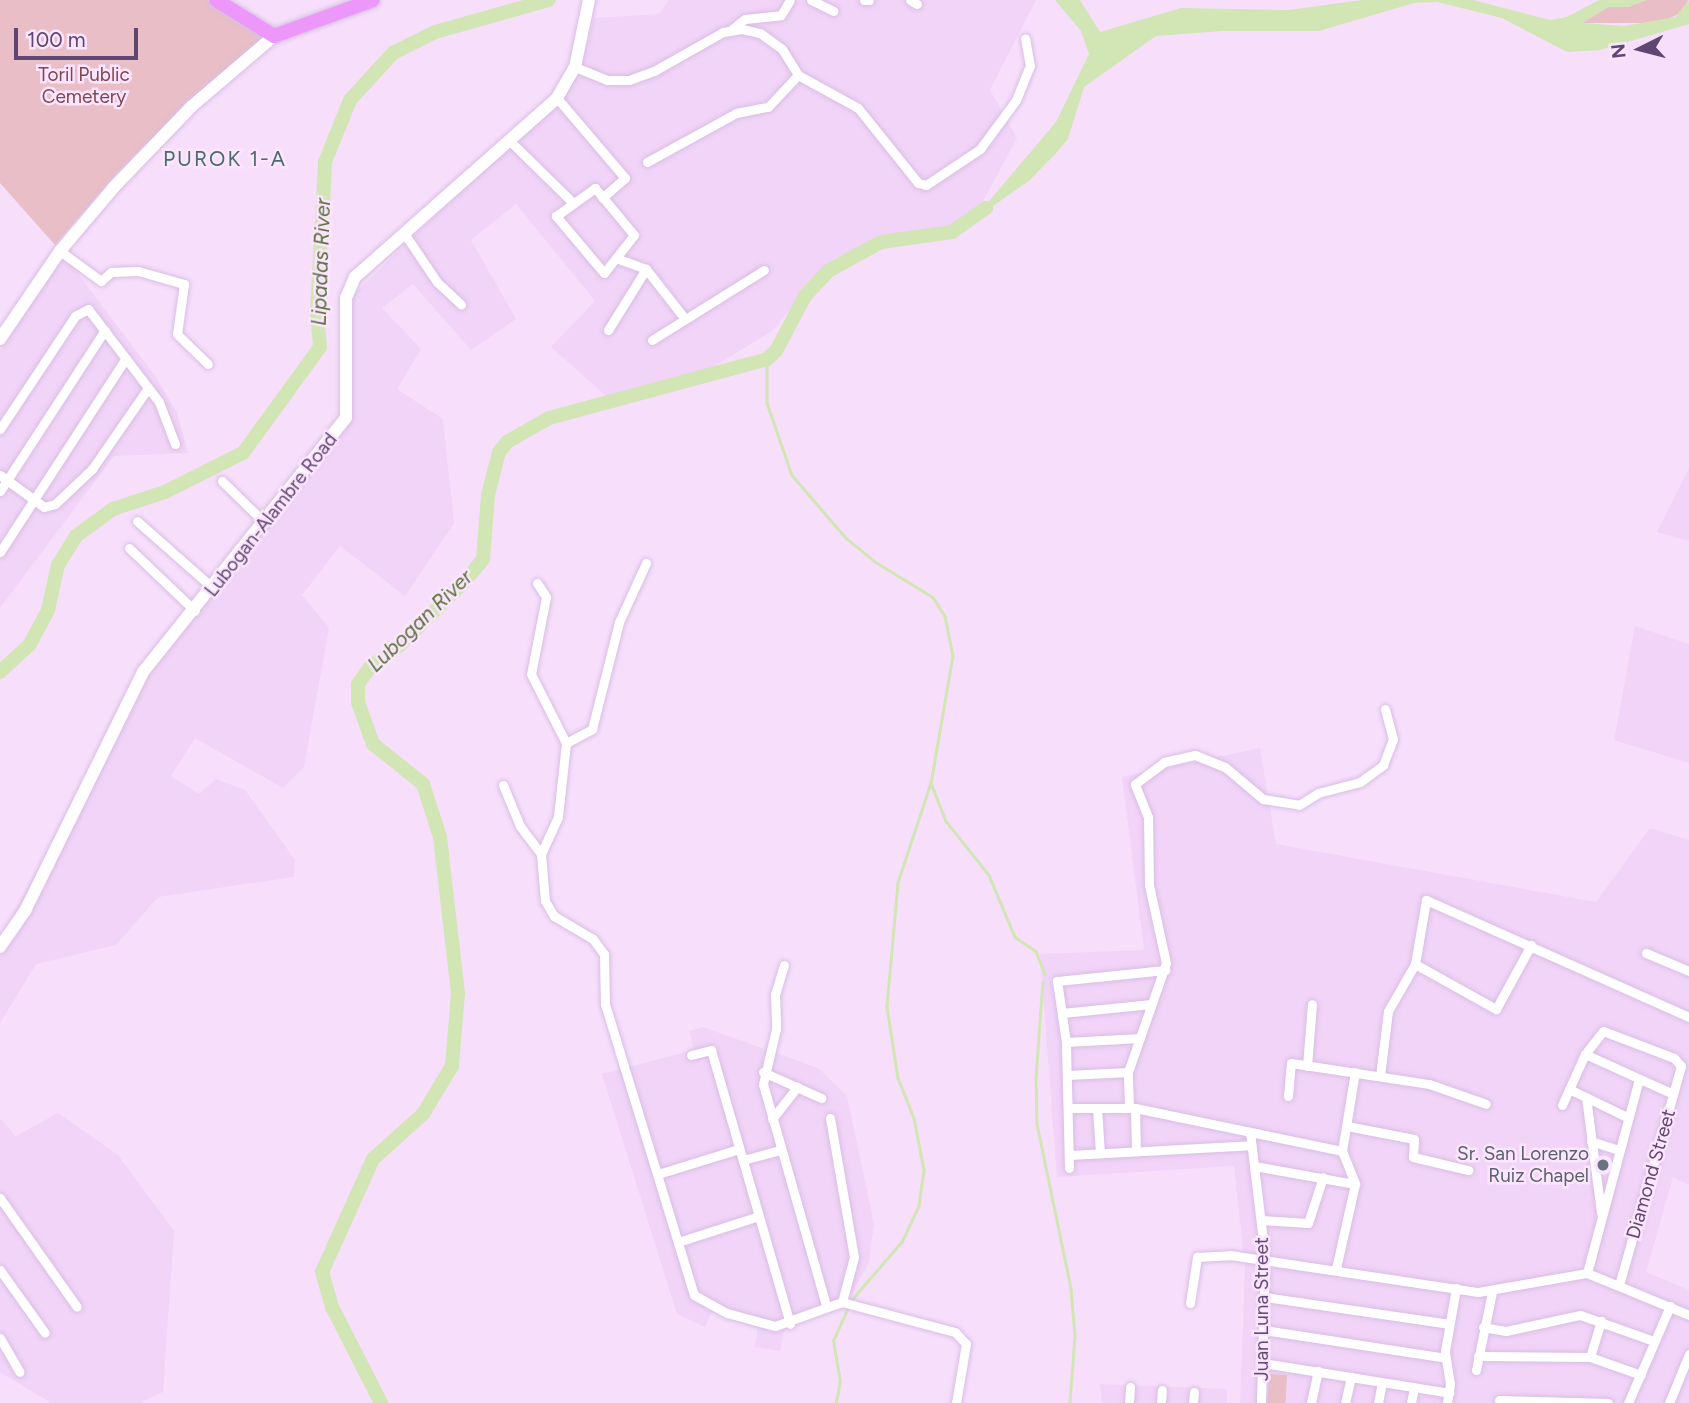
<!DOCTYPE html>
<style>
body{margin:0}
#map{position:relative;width:1689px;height:1403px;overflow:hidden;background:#f7dffc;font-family:Figtree,sans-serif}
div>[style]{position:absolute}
.residential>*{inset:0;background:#f1d4f8}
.green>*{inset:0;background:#e9bec6;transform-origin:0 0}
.water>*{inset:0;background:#d2e5b4}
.stream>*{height:2.5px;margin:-1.25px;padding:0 1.25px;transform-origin:1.25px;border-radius:1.25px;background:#d2e5b4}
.river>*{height:14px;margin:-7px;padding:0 7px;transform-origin:7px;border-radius:7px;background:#d2e5b4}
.roads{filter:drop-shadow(0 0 2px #d8bee2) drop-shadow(0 0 2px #d8bee2)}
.street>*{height:9px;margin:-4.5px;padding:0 4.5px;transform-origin:4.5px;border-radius:4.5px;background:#fff}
.secondary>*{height:12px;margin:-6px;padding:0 6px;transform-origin:6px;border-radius:6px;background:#fff}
.primary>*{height:14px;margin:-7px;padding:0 7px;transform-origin:7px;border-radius:7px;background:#ed97fb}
.dots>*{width:19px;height:19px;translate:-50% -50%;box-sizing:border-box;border:4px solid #fbe5ff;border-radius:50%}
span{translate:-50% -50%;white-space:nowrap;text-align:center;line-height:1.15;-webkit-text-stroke:5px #fbe5ff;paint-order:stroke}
.park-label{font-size:19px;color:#834548}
.street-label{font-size:19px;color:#604772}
.worship-label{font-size:19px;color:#5b616d}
.right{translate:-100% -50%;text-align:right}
.neighbourhood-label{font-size:21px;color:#4a6d6a;letter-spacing:2px}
.water-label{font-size:21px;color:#5a7139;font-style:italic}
.north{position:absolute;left:1605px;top:14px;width:70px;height:70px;-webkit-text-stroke:5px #fbe5ff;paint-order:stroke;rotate:264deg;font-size:19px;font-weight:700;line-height:28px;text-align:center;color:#604772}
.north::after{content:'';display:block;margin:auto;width:24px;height:32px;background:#604772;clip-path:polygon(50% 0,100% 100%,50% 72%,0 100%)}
.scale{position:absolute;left:14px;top:28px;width:124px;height:32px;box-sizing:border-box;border:4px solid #604772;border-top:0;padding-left:9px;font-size:21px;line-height:24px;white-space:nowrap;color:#604772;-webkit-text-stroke:5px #fbe5ff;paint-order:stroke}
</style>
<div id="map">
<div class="residential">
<i style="clip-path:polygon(669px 0,1036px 0,990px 90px,1017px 138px,973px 220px,833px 259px,772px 331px,682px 386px,614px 403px,551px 347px,595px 301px,516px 204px,471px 240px,516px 319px,471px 350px,413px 284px,382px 308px,421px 349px,397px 389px,443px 419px,454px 523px,405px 596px,340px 546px,302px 595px,329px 628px,304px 767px,283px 788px,195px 738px,171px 776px,199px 794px,216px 779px,245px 790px,295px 860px,294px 877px,158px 897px,116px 945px,36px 964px,0 1023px,0 939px,146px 671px,346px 422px,346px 302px,579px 76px,594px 18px,659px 14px)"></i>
<i style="clip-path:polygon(63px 254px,156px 377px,177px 413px,188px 453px,114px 456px,0 608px,0 350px)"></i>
<i style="clip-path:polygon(1689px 468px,1689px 541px,1657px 532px)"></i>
<i style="clip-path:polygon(1635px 626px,1689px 644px,1689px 763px,1614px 740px)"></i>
<i style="clip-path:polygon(1260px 748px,1276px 844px,1596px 902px,1650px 828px,1689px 840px,1689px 1185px,1673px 1177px,1646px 1272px,1689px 1290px,1689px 1403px,1240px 1403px,1245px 1268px,1234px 1166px,1057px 1177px,1040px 954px,1144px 950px,1122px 777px)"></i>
<i style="clip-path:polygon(703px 1027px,818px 1068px,847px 1096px,874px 1224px,869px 1262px,844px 1308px,818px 1313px,784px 1331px,780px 1351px,755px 1347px,758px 1327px,712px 1312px,705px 1327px,677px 1314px,602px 1074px,694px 1050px,689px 1031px)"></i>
<i style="clip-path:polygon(58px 1113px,118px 1155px,174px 1231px,163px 1392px,140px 1403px,51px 1403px,0 1372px,0 1119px,16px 1136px)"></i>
<i style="clip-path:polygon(1100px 1384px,1227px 1389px,1227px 1403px,1102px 1403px)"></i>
</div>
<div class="green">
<i style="clip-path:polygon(0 0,207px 0,267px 39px,198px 93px,117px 173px,55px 245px,0 183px)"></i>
<i style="clip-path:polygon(1646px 0,1688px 0,1683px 12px,1659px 23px,1582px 23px,1608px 7px,1628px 7px)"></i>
<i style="left:1269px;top:1374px;width:18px;height:29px;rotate:3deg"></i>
</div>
<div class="water">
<i style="clip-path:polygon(1055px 0,1080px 0,1100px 32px,1181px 8px,1289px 10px,1362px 0,1473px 0,1550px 20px,1567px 17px,1599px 0,1646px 0,1628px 7px,1608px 7px,1582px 23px,1624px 26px,1675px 17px,1689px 0,1689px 24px,1600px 50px,1567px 52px,1502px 18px,1437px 2px,1414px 3px,1319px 31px,1223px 31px,1156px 36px,1084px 87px,1068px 139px,1057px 152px,1030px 180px,973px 220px,1056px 122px,1089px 54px,1081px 31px)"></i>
</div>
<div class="stream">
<i style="left:767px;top:359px;width:44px;rotate:90deg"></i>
<i style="left:767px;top:403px;width:76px;rotate:70.9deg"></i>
<i style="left:792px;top:475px;width:83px;rotate:49.4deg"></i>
<i style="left:846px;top:538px;width:36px;rotate:39deg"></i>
<i style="left:874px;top:561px;width:69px;rotate:31.4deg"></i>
<i style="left:933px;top:597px;width:22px;rotate:58deg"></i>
<i style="left:945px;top:616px;width:41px;rotate:78.7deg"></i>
<i style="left:953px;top:656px;width:129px;rotate:99.8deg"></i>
<i style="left:931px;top:783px;width:105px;rotate:108.3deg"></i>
<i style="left:898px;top:883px;width:124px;rotate:95.1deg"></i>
<i style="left:887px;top:1007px;width:72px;rotate:81.2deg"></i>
<i style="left:898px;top:1078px;width:43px;rotate:68.2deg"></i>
<i style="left:914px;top:1118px;width:53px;rotate:79.1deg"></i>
<i style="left:924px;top:1170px;width:36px;rotate:98deg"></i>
<i style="left:919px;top:1206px;width:40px;rotate:115deg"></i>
<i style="left:902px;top:1242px;width:78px;rotate:130.8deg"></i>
<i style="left:931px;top:783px;width:41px;rotate:68.5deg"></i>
<i style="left:946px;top:821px;width:69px;rotate:51.5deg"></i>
<i style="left:989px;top:875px;width:67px;rotate:67.2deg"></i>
<i style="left:1015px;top:937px;width:25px;rotate:34deg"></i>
<i style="left:1036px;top:951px;width:25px;rotate:69deg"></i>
<i style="left:1043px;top:982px;width:96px;rotate:94.2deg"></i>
<i style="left:1036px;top:1078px;width:46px;rotate:88.8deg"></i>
<i style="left:1037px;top:1124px;width:167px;rotate:78.3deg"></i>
<i style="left:1071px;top:1288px;width:48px;rotate:85.2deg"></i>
<i style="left:1075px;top:1336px;width:67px;rotate:94.3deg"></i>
<i style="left:836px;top:1403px;width:22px;rotate:-80deg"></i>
<i style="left:840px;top:1381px;width:41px;rotate:-99.9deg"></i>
<i style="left:833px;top:1341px;width:36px;rotate:-66deg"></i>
</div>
<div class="river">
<i style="left:0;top:672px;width:41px;rotate:-43deg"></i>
<i style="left:30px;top:644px;width:38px;rotate:-62deg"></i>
<i style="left:48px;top:610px;width:46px;rotate:-77.5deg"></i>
<i style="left:58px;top:565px;width:34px;rotate:-58deg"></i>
<i style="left:76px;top:536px;width:46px;rotate:-36.1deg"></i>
<i style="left:113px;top:509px;width:55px;rotate:-18.1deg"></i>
<i style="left:165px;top:492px;width:87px;rotate:-26.6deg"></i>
<i style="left:243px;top:453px;width:131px;rotate:-54deg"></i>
<i style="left:320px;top:347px;width:35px;rotate:-95deg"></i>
<i style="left:317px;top:312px;width:150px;rotate:-86.9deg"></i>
<i style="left:325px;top:162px;width:67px;rotate:-68deg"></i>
<i style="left:350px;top:100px;width:64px;rotate:-47.5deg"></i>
<i style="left:393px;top:53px;width:47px;rotate:-26.6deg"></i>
<i style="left:435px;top:32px;width:118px;rotate:-15.7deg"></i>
<i style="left:381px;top:1403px;width:108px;rotate:-117deg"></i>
<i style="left:332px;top:1307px;width:36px;rotate:-106deg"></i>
<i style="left:322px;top:1272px;width:124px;rotate:-65.7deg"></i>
<i style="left:373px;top:1159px;width:67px;rotate:-42deg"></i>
<i style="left:423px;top:1114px;width:56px;rotate:-58.9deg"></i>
<i style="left:452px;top:1066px;width:73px;rotate:-85.3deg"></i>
<i style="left:458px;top:993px;width:157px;rotate:-96.6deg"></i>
<i style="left:440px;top:837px;width:56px;rotate:-107.8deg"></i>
<i style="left:423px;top:784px;width:64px;rotate:-141.3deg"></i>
<i style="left:373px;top:744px;width:45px;rotate:-109.7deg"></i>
<i style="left:358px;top:702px;width:18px;rotate:-90deg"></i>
<i style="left:358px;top:684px;width:22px;rotate:-54deg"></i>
<i style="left:371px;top:666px;width:37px;rotate:-36deg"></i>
<i style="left:401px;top:644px;width:88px;rotate:-44.5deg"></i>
<i style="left:464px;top:582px;width:30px;rotate:-50deg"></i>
<i style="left:483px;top:559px;width:64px;rotate:-85.5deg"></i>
<i style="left:488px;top:495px;width:44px;rotate:-75.7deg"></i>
<i style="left:499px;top:452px;width:13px;rotate:-51deg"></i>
<i style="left:507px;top:442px;width:48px;rotate:-29.7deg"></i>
<i style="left:549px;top:418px;width:226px;rotate:-15.1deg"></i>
<i style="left:767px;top:359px;width:12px;rotate:-42deg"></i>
<i style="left:776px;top:351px;width:62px;rotate:-62.2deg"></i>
<i style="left:805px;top:296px;width:34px;rotate:-47deg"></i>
<i style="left:828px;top:271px;width:60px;rotate:-28.7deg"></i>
<i style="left:881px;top:242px;width:72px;rotate:-8deg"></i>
<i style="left:952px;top:232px;width:42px;rotate:-35.2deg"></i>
</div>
<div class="roads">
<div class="street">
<i style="left:811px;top:0;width:25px;rotate:26deg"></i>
<i style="left:864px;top:0;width:5px"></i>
<i style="left:910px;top:0;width:8px;rotate:30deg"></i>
<i style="left:732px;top:29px;width:16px;rotate:-38deg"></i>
<i style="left:745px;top:19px;width:36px;rotate:-6deg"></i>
<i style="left:781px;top:15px;width:17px;rotate:-59deg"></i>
<i style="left:575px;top:67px;width:35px;rotate:22deg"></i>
<i style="left:607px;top:80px;width:22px"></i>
<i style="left:629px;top:80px;width:27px;rotate:-20deg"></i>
<i style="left:654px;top:71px;width:79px;rotate:-29.5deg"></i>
<i style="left:723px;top:32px;width:19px;rotate:-9deg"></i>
<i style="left:742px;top:29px;width:18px;rotate:13deg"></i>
<i style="left:760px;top:33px;width:27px;rotate:36deg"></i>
<i style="left:782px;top:49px;width:31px;rotate:58deg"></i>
<i style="left:798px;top:75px;width:68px;rotate:28.8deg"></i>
<i style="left:858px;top:108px;width:96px;rotate:51.3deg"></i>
<i style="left:918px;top:183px;width:8px;rotate:14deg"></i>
<i style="left:926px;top:185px;width:65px;rotate:-33.7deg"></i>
<i style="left:980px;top:149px;width:61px;rotate:-53.7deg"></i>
<i style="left:1016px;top:100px;width:37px;rotate:-68deg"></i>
<i style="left:1030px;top:66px;width:28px;rotate:-100deg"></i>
<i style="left:557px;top:98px;width:105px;rotate:49.6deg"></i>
<i style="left:625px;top:178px;width:30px;rotate:139deg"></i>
<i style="left:511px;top:142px;width:86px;rotate:44.5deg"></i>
<i style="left:647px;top:162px;width:102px;rotate:-28.8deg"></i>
<i style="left:736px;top:113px;width:33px;rotate:-11deg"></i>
<i style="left:768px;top:107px;width:44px;rotate:-46.8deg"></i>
<i style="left:595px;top:188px;width:61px;rotate:50.3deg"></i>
<i style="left:634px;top:235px;width:48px;rotate:128.3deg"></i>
<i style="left:604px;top:273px;width:75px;rotate:-130.1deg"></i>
<i style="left:556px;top:216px;width:48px;rotate:-35.7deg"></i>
<i style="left:404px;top:233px;width:59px;rotate:56deg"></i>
<i style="left:437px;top:282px;width:33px;rotate:43deg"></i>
<i style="left:60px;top:251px;width:51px;rotate:36.2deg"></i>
<i style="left:101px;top:281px;width:13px;rotate:-42deg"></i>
<i style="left:111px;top:272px;width:27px;rotate:-2deg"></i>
<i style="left:138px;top:271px;width:48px;rotate:15.8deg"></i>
<i style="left:184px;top:284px;width:50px;rotate:98deg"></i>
<i style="left:177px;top:334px;width:43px;rotate:44.1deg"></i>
<i style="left:616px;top:258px;width:32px;rotate:20deg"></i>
<i style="left:646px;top:269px;width:63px;rotate:52deg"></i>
<i style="left:608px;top:330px;width:72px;rotate:-58.1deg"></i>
<i style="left:652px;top:340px;width:132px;rotate:-32deg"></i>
<i style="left:0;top:429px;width:136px;rotate:-56.4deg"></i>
<i style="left:75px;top:316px;width:15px;rotate:-28deg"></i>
<i style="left:88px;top:309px;width:117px;rotate:52.6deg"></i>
<i style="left:159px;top:402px;width:45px;rotate:69.1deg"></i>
<i style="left:0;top:475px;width:54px;rotate:36deg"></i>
<i style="left:44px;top:507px;width:11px;rotate:-15deg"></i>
<i style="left:55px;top:504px;width:51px;rotate:-43.4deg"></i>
<i style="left:92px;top:469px;width:98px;rotate:-55.3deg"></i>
<i style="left:222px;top:481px;width:60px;rotate:44.3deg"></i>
<i style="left:0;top:491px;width:192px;rotate:-56.9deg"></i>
<i style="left:137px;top:521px;width:101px;rotate:41.4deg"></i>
<i style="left:129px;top:548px;width:91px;rotate:43.7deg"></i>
<i style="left:0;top:552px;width:231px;rotate:-57deg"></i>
<i style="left:537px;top:583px;width:17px;rotate:57deg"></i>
<i style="left:546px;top:597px;width:78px;rotate:101deg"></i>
<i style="left:531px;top:674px;width:77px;rotate:63.1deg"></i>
<i style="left:566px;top:743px;width:74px;rotate:96.2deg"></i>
<i style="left:558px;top:817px;width:41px;rotate:114.7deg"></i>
<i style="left:541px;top:854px;width:47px;rotate:85.1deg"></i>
<i style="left:545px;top:901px;width:17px;rotate:59deg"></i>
<i style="left:554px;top:916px;width:45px;rotate:30.5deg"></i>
<i style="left:593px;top:939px;width:19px;rotate:54deg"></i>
<i style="left:604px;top:954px;width:50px;rotate:88.9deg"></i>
<i style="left:605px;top:1004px;width:304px;rotate:73deg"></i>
<i style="left:694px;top:1295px;width:38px;rotate:29deg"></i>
<i style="left:727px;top:1313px;width:50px;rotate:15.2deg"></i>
<i style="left:775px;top:1326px;width:71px;rotate:-19.7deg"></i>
<i style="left:842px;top:1302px;width:117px;rotate:14.9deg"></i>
<i style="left:955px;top:1332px;width:16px;rotate:47deg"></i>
<i style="left:966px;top:1344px;width:60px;rotate:99.6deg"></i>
<i style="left:566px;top:743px;width:30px;rotate:-28deg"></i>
<i style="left:592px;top:729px;width:110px;rotate:-75.8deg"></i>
<i style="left:619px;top:622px;width:65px;rotate:-65.4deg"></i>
<i style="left:503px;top:785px;width:44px;rotate:67.5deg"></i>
<i style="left:520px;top:826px;width:35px;rotate:53deg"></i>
<i style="left:1646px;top:953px;width:47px;rotate:22.7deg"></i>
<i style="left:1415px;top:964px;width:93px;rotate:29.1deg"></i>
<i style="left:1496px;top:1009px;width:73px;rotate:-61.3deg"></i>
<i style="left:784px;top:965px;width:30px;rotate:107deg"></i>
<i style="left:775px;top:994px;width:35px;rotate:88deg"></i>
<i style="left:776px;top:1029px;width:57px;rotate:103.3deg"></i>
<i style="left:763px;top:1084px;width:230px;rotate:74.1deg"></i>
<i style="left:1062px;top:1013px;width:90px;rotate:-5.7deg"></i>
<i style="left:1066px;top:1042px;width:74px;rotate:-3.1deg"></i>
<i style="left:1585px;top:1054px;width:97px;rotate:24.4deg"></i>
<i style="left:691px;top:1055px;width:21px;rotate:-14deg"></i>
<i style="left:711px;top:1050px;width:285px;rotate:73.9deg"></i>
<i style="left:1307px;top:1066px;width:62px;rotate:-85.4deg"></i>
<i style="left:763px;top:1072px;width:64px;rotate:24.1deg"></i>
<i style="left:1067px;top:1075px;width:61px;rotate:-2.8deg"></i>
<i style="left:1380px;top:1076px;width:65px;rotate:-83deg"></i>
<i style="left:1388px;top:1011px;width:54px;rotate:-60.1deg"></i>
<i style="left:1415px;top:964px;width:65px;rotate:-80.2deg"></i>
<i style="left:1426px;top:900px;width:288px;rotate:24deg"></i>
<i style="left:1569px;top:1089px;width:64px;rotate:25.8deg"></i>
<i style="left:1288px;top:1096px;width:33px;rotate:-85deg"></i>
<i style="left:1291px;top:1063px;width:140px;rotate:8.7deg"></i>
<i style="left:1429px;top:1084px;width:60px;rotate:19.3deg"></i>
<i style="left:1586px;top:1097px;width:117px;rotate:82.6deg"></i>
<i style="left:1562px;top:1105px;width:56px;rotate:-65.7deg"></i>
<i style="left:1585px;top:1054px;width:29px;rotate:-52deg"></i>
<i style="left:1603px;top:1031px;width:76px;rotate:20.8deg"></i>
<i style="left:1674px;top:1058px;width:11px;rotate:49deg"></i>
<i style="left:1681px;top:1066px;width:228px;rotate:105.8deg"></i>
<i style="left:1129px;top:1107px;width:35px;rotate:-92deg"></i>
<i style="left:1128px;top:1072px;width:115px;rotate:-70.8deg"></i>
<i style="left:1166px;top:963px;width:80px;rotate:-102.3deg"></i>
<i style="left:1149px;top:885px;width:68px;rotate:-90.8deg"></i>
<i style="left:1148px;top:817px;width:35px;rotate:-112deg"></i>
<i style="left:1135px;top:784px;width:36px;rotate:-37deg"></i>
<i style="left:1164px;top:762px;width:32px;rotate:-13deg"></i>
<i style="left:1195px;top:755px;width:32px;rotate:22deg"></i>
<i style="left:1225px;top:767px;width:50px;rotate:40.1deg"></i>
<i style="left:1263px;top:799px;width:36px;rotate:9deg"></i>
<i style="left:1299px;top:805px;width:22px;rotate:-32deg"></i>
<i style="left:1318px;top:793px;width:43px;rotate:-14.7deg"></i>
<i style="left:1360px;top:782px;width:29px;rotate:-36deg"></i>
<i style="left:1383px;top:765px;width:28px;rotate:-69deg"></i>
<i style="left:1393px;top:739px;width:31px;rotate:-105deg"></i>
<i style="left:1068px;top:1108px;width:67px"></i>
<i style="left:1135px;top:1108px;width:211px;rotate:11.7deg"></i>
<i style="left:1342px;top:1151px;width:35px;rotate:68deg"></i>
<i style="left:1355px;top:1184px;width:86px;rotate:102.7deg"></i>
<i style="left:1097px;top:1108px;width:45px;rotate:86.2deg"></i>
<i style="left:1135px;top:1108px;width:43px;rotate:88.7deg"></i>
<i style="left:830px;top:1118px;width:141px;rotate:80.2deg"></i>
<i style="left:854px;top:1257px;width:47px;rotate:104.9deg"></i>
<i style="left:772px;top:1119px;width:41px;rotate:-52deg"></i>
<i style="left:1347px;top:1126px;width:68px;rotate:11deg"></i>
<i style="left:1414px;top:1139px;width:18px;rotate:93deg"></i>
<i style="left:1413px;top:1157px;width:57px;rotate:13.3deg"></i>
<i style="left:1250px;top:1132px;width:127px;rotate:83.2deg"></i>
<i style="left:1265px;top:1258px;width:145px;rotate:91.6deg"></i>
<i style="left:1591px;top:1141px;width:29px;rotate:18deg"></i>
<i style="left:1342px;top:1151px;width:80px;rotate:-80.7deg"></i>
<i style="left:1069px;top:1155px;width:182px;rotate:-3.1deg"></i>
<i style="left:743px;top:1160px;width:39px;rotate:-15deg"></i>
<i style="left:1254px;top:1166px;width:103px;rotate:10.1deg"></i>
<i style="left:1069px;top:1168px;width:126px;rotate:-91.4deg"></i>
<i style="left:1066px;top:1042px;width:62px;rotate:-98.4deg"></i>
<i style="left:1057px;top:981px;width:109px;rotate:-5.8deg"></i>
<i style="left:658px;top:1174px;width:85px;rotate:-17.2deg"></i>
<i style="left:0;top:1198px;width:133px;rotate:54.8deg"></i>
<i style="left:1261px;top:1220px;width:47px;rotate:3.7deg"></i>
<i style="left:1308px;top:1223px;width:48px;rotate:-71.9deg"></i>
<i style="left:678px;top:1242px;width:85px;rotate:-17.8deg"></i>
<i style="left:0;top:1270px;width:77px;rotate:54.5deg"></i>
<i style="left:1587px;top:1273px;width:201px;rotate:-75deg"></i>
<i style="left:1265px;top:1297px;width:186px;rotate:8.3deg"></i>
<i style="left:1190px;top:1303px;width:47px;rotate:-81.3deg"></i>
<i style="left:1197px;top:1257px;width:33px;rotate:-3deg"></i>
<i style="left:1230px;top:1255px;width:251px;rotate:8.5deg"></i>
<i style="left:1478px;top:1292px;width:111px;rotate:-9.9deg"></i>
<i style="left:1587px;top:1273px;width:110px;rotate:22.4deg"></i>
<i style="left:1483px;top:1327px;width:23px;rotate:10deg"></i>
<i style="left:1506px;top:1331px;width:76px;rotate:-12.2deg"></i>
<i style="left:1580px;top:1315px;width:78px;rotate:19.4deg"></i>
<i style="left:1264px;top:1330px;width:184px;rotate:8.7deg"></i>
<i style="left:0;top:1338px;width:39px;rotate:60deg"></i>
<i style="left:1478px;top:1356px;width:112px;rotate:0.5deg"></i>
<i style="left:1590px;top:1357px;width:54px;rotate:19.4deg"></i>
<i style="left:1590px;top:1357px;width:38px;rotate:-73deg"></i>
<i style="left:1263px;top:1363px;width:189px;rotate:9.1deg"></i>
<i style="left:1476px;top:1370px;width:80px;rotate:-78.4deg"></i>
<i style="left:1499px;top:1400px;width:109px;rotate:1.6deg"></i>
<i style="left:1129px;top:1403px;width:16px;rotate:-86deg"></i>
<i style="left:1161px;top:1403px;width:13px;rotate:-86deg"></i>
<i style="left:1193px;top:1403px;width:11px;rotate:-85deg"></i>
<i style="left:1311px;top:1403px;width:33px;rotate:-78deg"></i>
<i style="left:1345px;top:1403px;width:27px;rotate:-77deg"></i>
<i style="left:1378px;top:1403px;width:21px;rotate:-79deg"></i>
<i style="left:1411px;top:1403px;width:16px;rotate:-79deg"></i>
<i style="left:1447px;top:1403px;width:19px;rotate:-81deg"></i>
<i style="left:1450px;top:1384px;width:33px;rotate:-99deg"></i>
<i style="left:1445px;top:1351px;width:64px;rotate:-80.1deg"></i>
<i style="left:1628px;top:1403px;width:106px;rotate:-66.6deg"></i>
<i style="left:1669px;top:1403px;width:53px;rotate:-67.8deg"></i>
</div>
<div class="secondary">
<i style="left:0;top:339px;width:107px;rotate:-55.7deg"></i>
<i style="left:60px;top:251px;width:84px;rotate:-49.8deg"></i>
<i style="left:114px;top:187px;width:112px;rotate:-46.1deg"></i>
<i style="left:192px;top:106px;width:108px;rotate:-40.5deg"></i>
<i style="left:0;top:947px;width:44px;rotate:-55.2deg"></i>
<i style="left:25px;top:911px;width:267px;rotate:-63.7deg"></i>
<i style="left:143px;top:672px;width:325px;rotate:-51.4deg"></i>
<i style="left:346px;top:418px;width:120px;rotate:-90deg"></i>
<i style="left:346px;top:298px;width:23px;rotate:-67deg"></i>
<i style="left:355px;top:277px;width:270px;rotate:-41.5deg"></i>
<i style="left:557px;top:98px;width:36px;rotate:-60deg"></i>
<i style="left:575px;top:67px;width:68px;rotate:-78.2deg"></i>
</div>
<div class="primary">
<i style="left:216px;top:0;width:68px;rotate:31.8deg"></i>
<i style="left:274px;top:36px;width:105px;rotate:-20deg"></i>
</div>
</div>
<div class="dots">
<i style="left:1603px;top:1165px;background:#6b7280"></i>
</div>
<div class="park-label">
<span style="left:84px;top:86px">Toril Public<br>Cemetery</span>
</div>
<div class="street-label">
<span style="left:271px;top:515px;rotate:-52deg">Lubogan-Alambre Road</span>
<span style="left:1651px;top:1174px;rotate:-74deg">Diamond Street</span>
<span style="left:1262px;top:1309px;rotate:-90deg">Juan Luna Street</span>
</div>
<div class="worship-label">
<span class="right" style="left:1589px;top:1165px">Sr. San Lorenzo<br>Ruiz Chapel</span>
</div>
<div class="neighbourhood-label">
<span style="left:225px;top:159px">PUROK 1-A</span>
</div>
<div class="water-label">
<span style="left:321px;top:262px;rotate:-88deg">Lipadas River</span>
<span style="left:420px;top:621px;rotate:-44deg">Lubogan River</span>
</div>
<div class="north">N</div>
<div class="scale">100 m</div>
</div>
